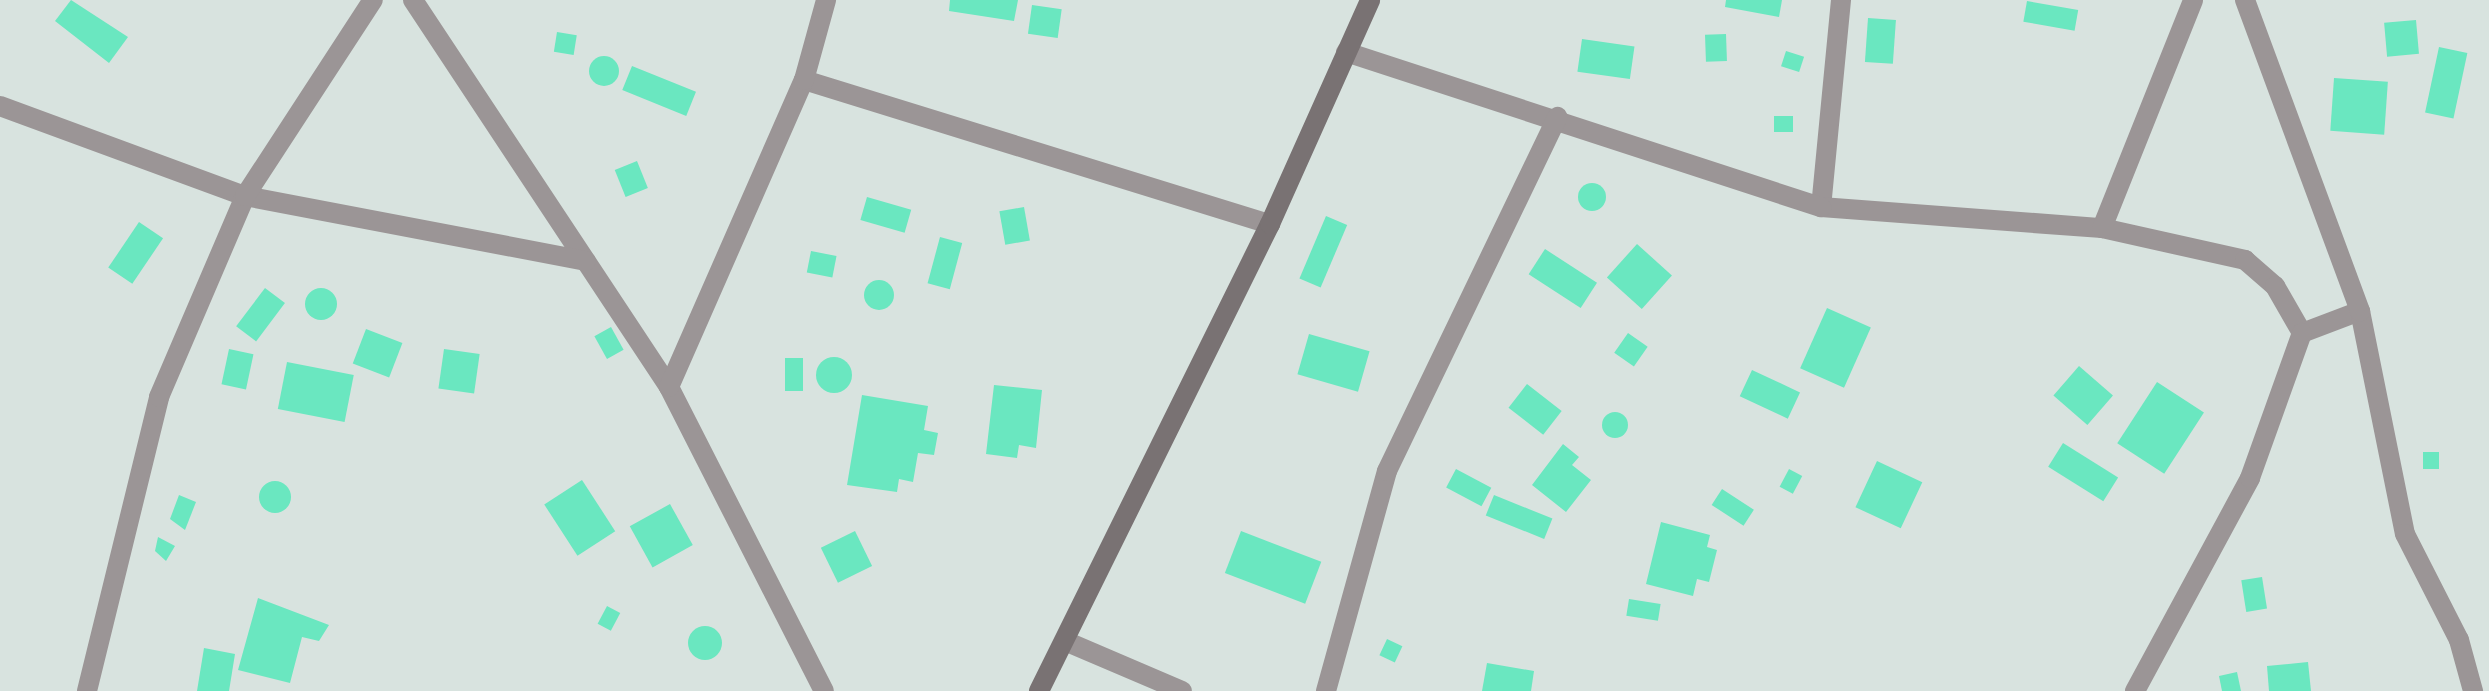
<!DOCTYPE html>
<style>
body{margin:0}
#map{position:relative;width:2489px;height:691px;overflow:hidden;background:#d8e3df;font-family:"Zilla Slab",serif}
div>[style]{position:absolute}
.building>*{inset:0;background:#6ae7c0;transform-origin:0 0}
.round{border-radius:50%}
.street>*{height:20px;margin:-10px;padding:0 10px;transform-origin:10px;border-radius:10px;background:#9b9596}
.secondary>*{height:20px;margin:-10px;padding:0 10px;transform-origin:10px;border-radius:10px;background:#797273}
span{translate:-50% -50%;white-space:nowrap;text-align:center;line-height:1.15;-webkit-text-stroke:6px #e5f1ec;paint-order:stroke}
</style>
<div id="map">
<div class="building">
<i style="clip-path:polygon(71px 0,128px 37px,109px 63px,55px 21px)"></i>
<i style="clip-path:polygon(950px 0,1018px 0,1014px 21px,949px 11px)"></i>
<i style="clip-path:polygon(1726px 0,1782px 0,1779px 17px,1725px 7px)"></i>
<i style="left:2027px;top:1px;width:52px;height:21px;rotate:10deg"></i>
<i style="left:1032px;top:5px;width:30px;height:29px;rotate:8deg"></i>
<i style="left:1868px;top:18px;width:28px;height:44px;rotate:4deg"></i>
<i style="left:2416px;top:20px;width:34px;height:32px;rotate:85deg"></i>
<i style="left:557px;top:32px;width:20px;height:20px;rotate:9deg"></i>
<i style="left:1726px;top:34px;width:27px;height:21px;rotate:88deg"></i>
<i style="left:1582px;top:39px;width:53px;height:33px;rotate:8deg"></i>
<i style="left:2439px;top:47px;width:29px;height:67px;rotate:12deg"></i>
<i style="left:1786px;top:51px;width:19px;height:16px;rotate:18deg"></i>
<i class="round" style="left:589px;top:56px;width:30px;height:30px"></i>
<i style="left:632px;top:66px;width:69px;height:26px;rotate:22deg"></i>
<i style="left:2334px;top:78px;width:54px;height:53px;rotate:4deg"></i>
<i style="left:1774px;top:116px;width:19px;height:16px"></i>
<i style="left:637px;top:161px;width:29px;height:24px;rotate:68deg"></i>
<i class="round" style="left:1578px;top:183px;width:28px;height:28px"></i>
<i style="left:867px;top:197px;width:46px;height:24px;rotate:16deg"></i>
<i style="left:1024px;top:207px;width:34px;height:25px;rotate:80deg"></i>
<i style="left:1326px;top:216px;width:23px;height:68px;rotate:23deg"></i>
<i style="left:139px;top:222px;width:29px;height:55px;rotate:34deg"></i>
<i style="left:940px;top:237px;width:23px;height:48px;rotate:15deg"></i>
<i style="left:1637px;top:244px;width:47px;height:45px;rotate:42deg"></i>
<i style="left:1545px;top:249px;width:62px;height:30px;rotate:33deg"></i>
<i style="left:811px;top:251px;width:26px;height:22px;rotate:11deg"></i>
<i class="round" style="left:864px;top:280px;width:30px;height:30px"></i>
<i style="left:265px;top:288px;width:25px;height:48px;rotate:37deg"></i>
<i class="round" style="left:305px;top:288px;width:32px;height:32px"></i>
<i style="left:1827px;top:308px;width:48px;height:66px;rotate:24deg"></i>
<i style="left:611px;top:327px;width:26px;height:19px;rotate:61deg"></i>
<i style="left:366px;top:329px;width:39px;height:37px;rotate:21deg"></i>
<i style="left:1628px;top:333px;width:24px;height:24px;rotate:35deg"></i>
<i style="left:1309px;top:334px;width:63px;height:42px;rotate:16deg"></i>
<i style="left:229px;top:349px;width:25px;height:36px;rotate:12deg"></i>
<i style="left:444px;top:349px;width:36px;height:40px;rotate:8deg"></i>
<i class="round" style="left:816px;top:357px;width:36px;height:36px"></i>
<i style="left:785px;top:358px;width:18px;height:33px"></i>
<i style="left:287px;top:362px;width:68px;height:48px;rotate:11deg"></i>
<i style="left:2079px;top:366px;width:45px;height:39px;rotate:41deg"></i>
<i style="left:1752px;top:370px;width:53px;height:29px;rotate:25deg"></i>
<i style="left:2157px;top:382px;width:56px;height:73px;rotate:33deg"></i>
<i style="left:1527px;top:384px;width:44px;height:30px;rotate:38deg"></i>
<i style="clip-path:polygon(994px 385px,1042px 390px,1036px 448px,1019px 445px,1017px 458px,986px 454px)"></i>
<i style="clip-path:polygon(862px 395px,928px 406px,924px 430px,938px 433px,934px 455px,918px 453px,913px 482px,899px 479px,897px 492px,847px 485px)"></i>
<i class="round" style="left:1602px;top:412px;width:26px;height:26px"></i>
<i style="left:2063px;top:443px;width:65px;height:28px;rotate:32deg"></i>
<i style="clip-path:polygon(1563px 444px,1579px 457px,1572px 465px,1591px 480px,1566px 512px,1532px 485px)"></i>
<i style="left:2423px;top:452px;width:16px;height:17px"></i>
<i style="left:1877px;top:461px;width:50px;height:51px;rotate:25deg"></i>
<i style="left:1456px;top:469px;width:40px;height:21px;rotate:28deg"></i>
<i style="left:1789px;top:469px;width:15px;height:20px;rotate:28deg"></i>
<i style="left:582px;top:480px;width:61px;height:45px;rotate:57deg"></i>
<i class="round" style="left:259px;top:481px;width:32px;height:32px"></i>
<i style="left:1722px;top:489px;width:38px;height:19px;rotate:33deg"></i>
<i style="clip-path:polygon(179px 495px,196px 502px,185px 530px,170px 519px)"></i>
<i style="left:1494px;top:495px;width:63px;height:22px;rotate:22deg"></i>
<i style="left:670px;top:504px;width:47px;height:46px;rotate:61deg"></i>
<i style="clip-path:polygon(1661px 522px,1710px 535px,1707px 547px,1717px 550px,1709px 582px,1697px 579px,1693px 596px,1646px 584px)"></i>
<i style="left:855px;top:531px;width:39px;height:38px;rotate:64deg"></i>
<i style="left:1241px;top:531px;width:86px;height:45px;rotate:21deg"></i>
<i style="clip-path:polygon(158px 537px,175px 546px,166px 561px,155px 551px)"></i>
<i style="left:2262px;top:577px;width:32px;height:21px;rotate:81deg"></i>
<i style="clip-path:polygon(258px 598px,329px 625px,319px 641px,302px 637px,290px 683px,238px 670px)"></i>
<i style="left:1629px;top:599px;width:32px;height:17px;rotate:9deg"></i>
<i style="left:607px;top:606px;width:15px;height:20px;rotate:28deg"></i>
<i class="round" style="left:688px;top:626px;width:34px;height:34px"></i>
<i style="left:1387px;top:639px;width:17px;height:18px;rotate:25deg"></i>
<i style="clip-path:polygon(204px 648px,235px 654px,229px 691px,197px 691px)"></i>
<i style="clip-path:polygon(2308px 662px,2311px 691px,2269px 691px,2267px 666px)"></i>
<i style="clip-path:polygon(1487px 663px,1534px 671px,1531px 691px,1482px 691px)"></i>
<i style="clip-path:polygon(2237px 672px,2241px 691px,2222px 691px,2219px 676px)"></i>
</div>
<div class="street">
<i style="left:413px;top:0;width:464px;rotate:56.5deg"></i>
<i style="left:669px;top:387px;width:341px;rotate:63deg"></i>
<i style="left:1841px;top:0;width:208px;rotate:95.5deg"></i>
<i style="left:1821px;top:207px;width:282px;rotate:4.3deg"></i>
<i style="left:2102px;top:228px;width:147px;rotate:12.6deg"></i>
<i style="left:2245px;top:260px;width:40px;rotate:41deg"></i>
<i style="left:2275px;top:286px;width:54px;rotate:60.1deg"></i>
<i style="left:2302px;top:333px;width:62px;rotate:-20.8deg"></i>
<i style="left:2360px;top:311px;width:227px;rotate:78.6deg"></i>
<i style="left:2405px;top:534px;width:119px;rotate:63deg"></i>
<i style="left:2459px;top:640px;width:53px;rotate:74.6deg"></i>
<i style="left:2245px;top:0;width:332px;rotate:69.7deg"></i>
<i style="left:1346px;top:52px;width:500px;rotate:18.1deg"></i>
<i style="left:804px;top:80px;width:488px;rotate:17.2deg"></i>
<i style="left:0;top:106px;width:261px;rotate:20.2deg"></i>
<i style="left:245px;top:196px;width:347px;rotate:10.8deg"></i>
<i style="left:2102px;top:228px;width:245px;rotate:-68.2deg"></i>
<i style="left:669px;top:387px;width:335px;rotate:-66.3deg"></i>
<i style="left:804px;top:80px;width:83px;rotate:-74.6deg"></i>
<i style="left:1065px;top:641px;width:127px;rotate:23.1deg"></i>
<i style="left:87px;top:691px;width:303px;rotate:-76.2deg"></i>
<i style="left:159px;top:397px;width:219px;rotate:-66.8deg"></i>
<i style="left:245px;top:196px;width:234px;rotate:-56.9deg"></i>
<i style="left:1326px;top:691px;width:228px;rotate:-74.5deg"></i>
<i style="left:1387px;top:471px;width:393px;rotate:-64.3deg"></i>
<i style="left:2135px;top:691px;width:242px;rotate:-61.6deg"></i>
<i style="left:2250px;top:478px;width:154px;rotate:-70.3deg"></i>
</div>
<div class="secondary">
<i style="left:1039px;top:691px;width:521px;rotate:-63.68deg"></i>
<i style="left:1270px;top:224px;width:245px;rotate:-65.9deg"></i>
</div>
</div>
